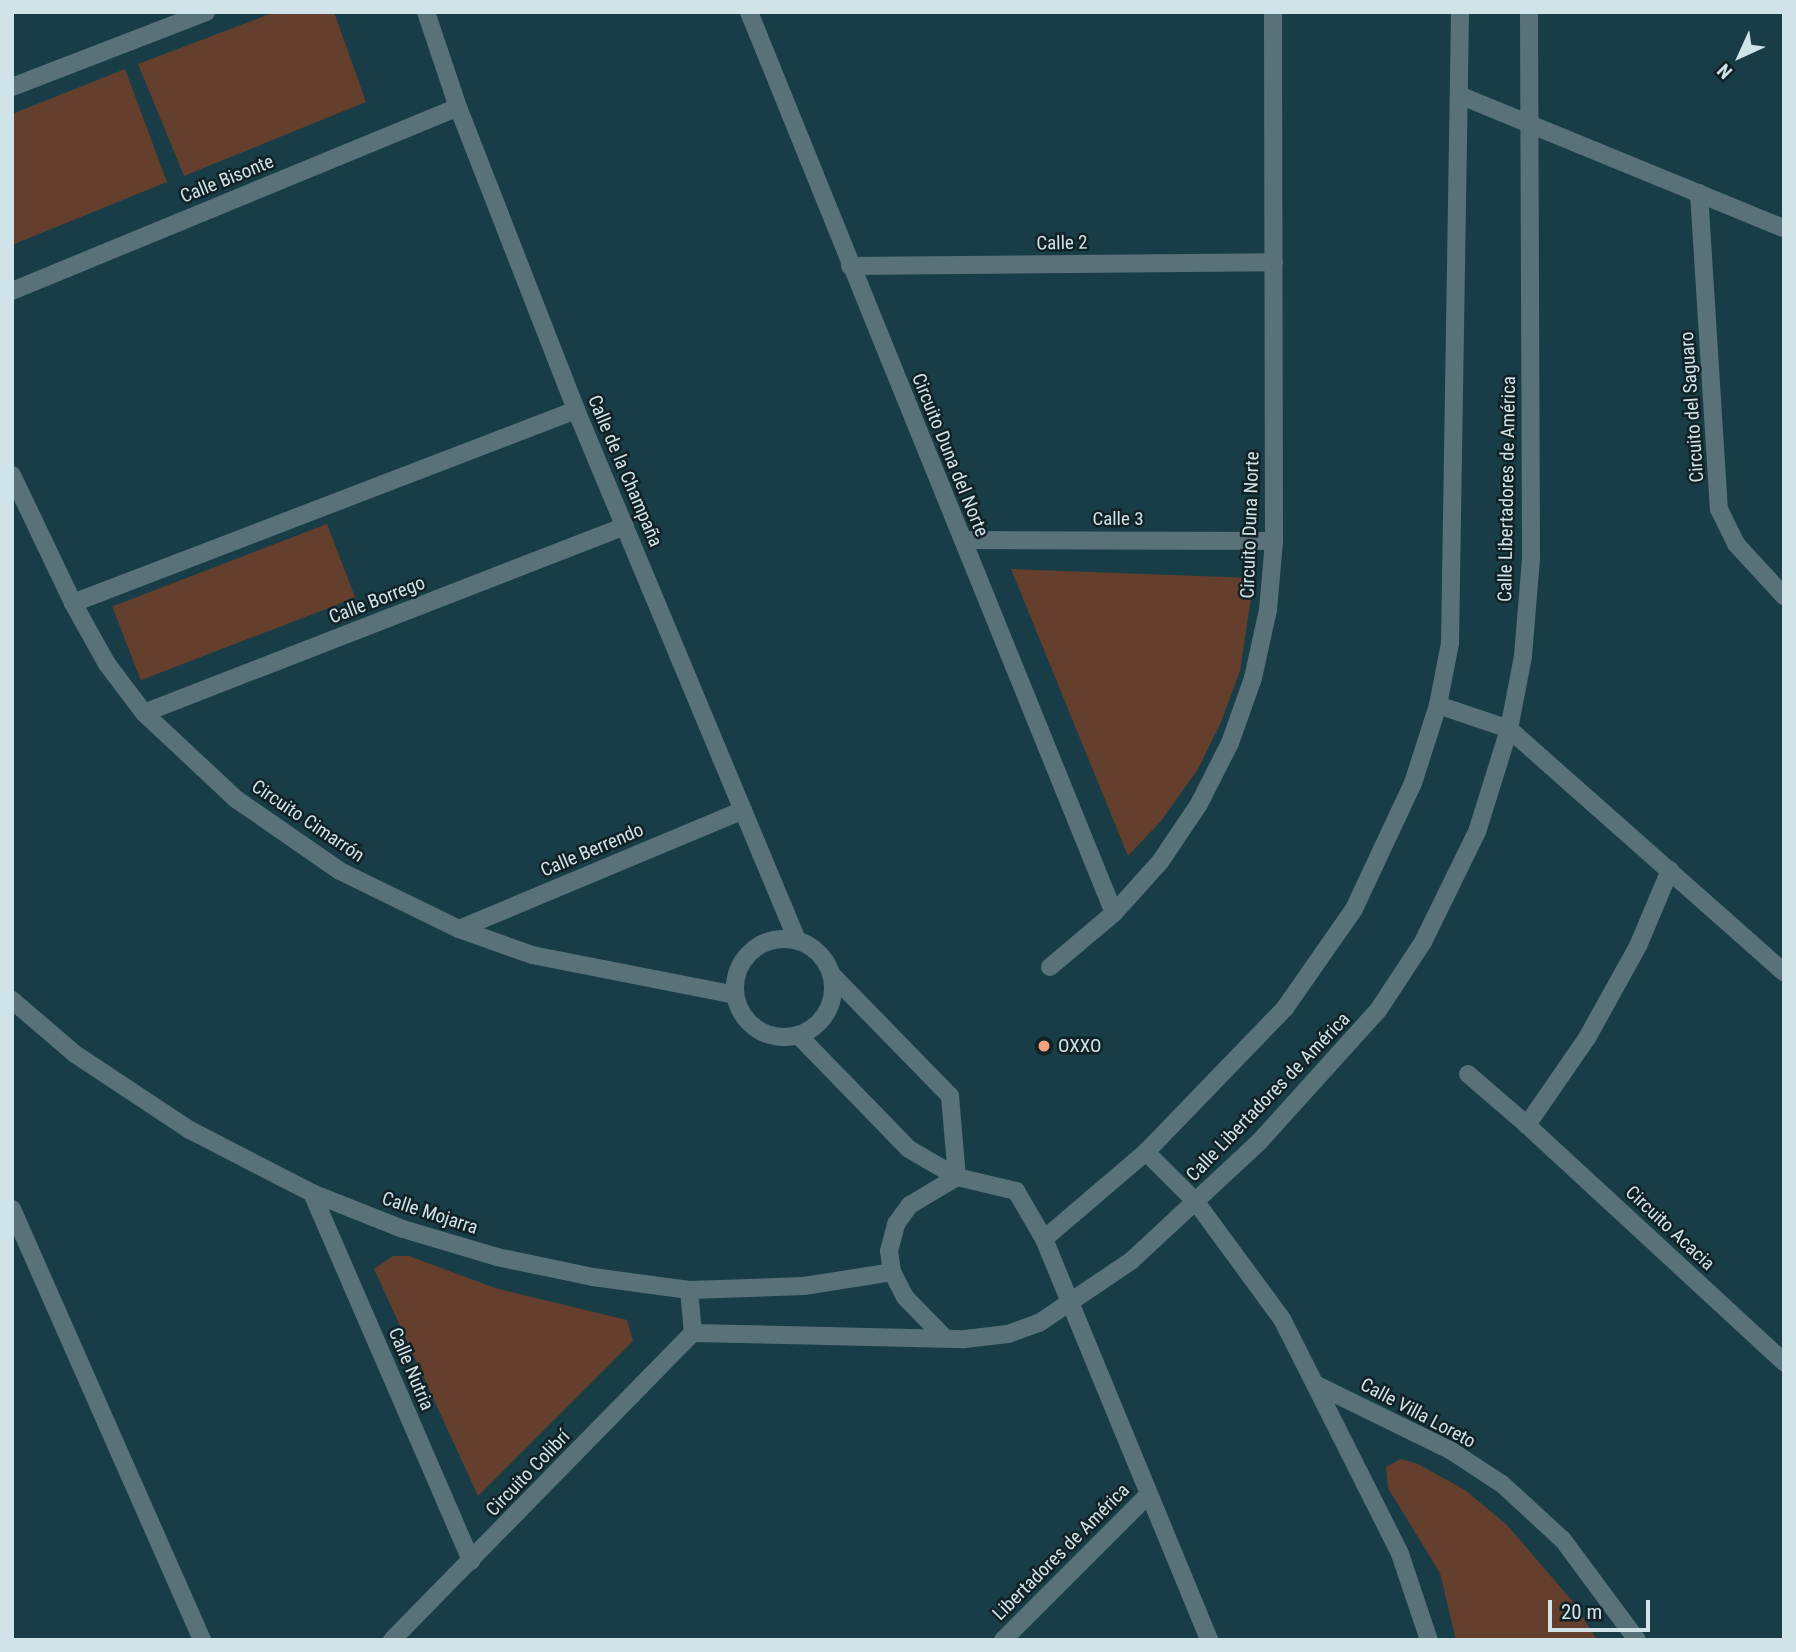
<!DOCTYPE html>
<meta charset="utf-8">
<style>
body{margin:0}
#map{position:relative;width:1796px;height:1652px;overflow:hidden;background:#183d47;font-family:"Roboto Condensed",sans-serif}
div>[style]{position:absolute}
.green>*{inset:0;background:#643f2d;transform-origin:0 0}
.minor>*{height:18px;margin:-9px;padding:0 9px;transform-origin:9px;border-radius:9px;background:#597279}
.minor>.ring{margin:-9px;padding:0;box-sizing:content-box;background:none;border:18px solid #597279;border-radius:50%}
.dots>*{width:19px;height:19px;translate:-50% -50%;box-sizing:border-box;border:4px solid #122126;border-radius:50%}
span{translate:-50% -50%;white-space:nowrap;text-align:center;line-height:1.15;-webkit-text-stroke:5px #122126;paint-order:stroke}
.street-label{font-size:19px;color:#cfe3e9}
.poi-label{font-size:19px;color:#cfe3e9}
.left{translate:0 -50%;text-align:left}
.frame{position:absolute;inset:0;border:14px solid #cfe3e9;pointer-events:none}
.north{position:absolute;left:1705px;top:21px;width:70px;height:70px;-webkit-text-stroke:5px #122126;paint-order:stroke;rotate:225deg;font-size:19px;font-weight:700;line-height:28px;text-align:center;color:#cfe3e9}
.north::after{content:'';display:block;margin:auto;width:24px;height:32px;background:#cfe3e9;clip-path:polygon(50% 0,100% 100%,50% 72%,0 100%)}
.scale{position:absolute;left:1548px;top:1600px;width:102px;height:32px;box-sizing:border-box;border:4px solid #cfe3e9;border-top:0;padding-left:9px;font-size:21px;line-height:24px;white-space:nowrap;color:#cfe3e9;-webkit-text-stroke:5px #122126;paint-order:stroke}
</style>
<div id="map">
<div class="green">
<i style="clip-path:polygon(275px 12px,334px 12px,366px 102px,184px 176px,138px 64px)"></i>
<i style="clip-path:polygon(125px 69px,167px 182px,12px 245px,12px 114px)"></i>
<i style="left:327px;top:524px;width:79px;height:230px;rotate:69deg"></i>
<i style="clip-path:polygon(1011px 569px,1254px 578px,1240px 671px,1221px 722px,1198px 769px,1161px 821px,1128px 856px)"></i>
<i style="clip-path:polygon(393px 1256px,409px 1256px,495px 1288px,627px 1320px,633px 1341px,478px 1496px,374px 1269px)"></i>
<i style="clip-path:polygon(1401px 1459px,1418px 1464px,1465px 1490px,1507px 1525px,1574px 1603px,1597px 1640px,1456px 1640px,1440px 1573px,1388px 1488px,1386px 1467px)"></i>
</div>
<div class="minor">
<i style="left:426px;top:12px;width:100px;rotate:71.4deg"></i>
<i style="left:458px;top:107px;width:325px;rotate:68.7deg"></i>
<i style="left:576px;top:410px;width:574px;rotate:67.36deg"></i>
<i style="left:749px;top:12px;width:972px;rotate:67.95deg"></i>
<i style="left:12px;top:87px;width:208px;rotate:-21.1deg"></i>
<i style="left:1459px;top:95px;width:351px;rotate:22.3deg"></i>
<i style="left:1699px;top:193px;width:317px;rotate:86.4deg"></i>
<i style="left:1719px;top:509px;width:39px;rotate:64deg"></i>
<i style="left:1736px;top:544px;width:71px;rotate:47.3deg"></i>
<i style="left:850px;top:266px;width:424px;rotate:-0.5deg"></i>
<i style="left:12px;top:291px;width:482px;rotate:-22.4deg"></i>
<i style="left:12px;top:475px;width:142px;rotate:64.5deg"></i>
<i style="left:73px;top:603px;width:70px;rotate:60.9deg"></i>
<i style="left:107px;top:664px;width:61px;rotate:52.9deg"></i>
<i style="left:144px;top:713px;width:126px;rotate:43.1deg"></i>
<i style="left:236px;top:799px;width:126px;rotate:34.7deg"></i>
<i style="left:340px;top:871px;width:132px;rotate:26deg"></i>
<i style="left:459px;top:929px;width:77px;rotate:19.6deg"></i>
<i style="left:532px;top:955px;width:207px;rotate:11.1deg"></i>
<i style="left:963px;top:540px;width:311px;rotate:0.2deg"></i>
<i style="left:73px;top:603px;width:539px;rotate:-20.99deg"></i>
<i style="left:1438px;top:705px;width:75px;rotate:18.7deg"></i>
<i style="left:1509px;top:729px;width:367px;rotate:41.5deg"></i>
<i style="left:144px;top:713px;width:516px;rotate:-21.24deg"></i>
<i style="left:1670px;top:870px;width:82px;rotate:112.8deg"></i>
<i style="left:1638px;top:946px;width:105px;rotate:119deg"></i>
<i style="left:1587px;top:1038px;width:106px;rotate:124.6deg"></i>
<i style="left:1527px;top:1125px;width:350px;rotate:42.7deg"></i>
<i style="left:459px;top:929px;width:308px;rotate:-22.7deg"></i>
<i class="ring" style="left:735px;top:939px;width:80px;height:80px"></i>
<i style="left:1050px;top:967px;width:84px;rotate:-40.2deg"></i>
<i style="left:1114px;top:913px;width:69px;rotate:-48deg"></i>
<i style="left:1160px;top:862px;width:70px;rotate:-56.1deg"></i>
<i style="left:1199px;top:804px;width:68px;rotate:-63.1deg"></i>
<i style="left:1230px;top:743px;width:69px;rotate:-70.5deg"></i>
<i style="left:1253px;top:678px;width:70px;rotate:-77.6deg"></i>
<i style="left:1268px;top:610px;width:69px;rotate:-85deg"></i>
<i style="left:1274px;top:541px;width:529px;rotate:-90.11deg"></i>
<i style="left:832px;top:975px;width:169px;rotate:45.7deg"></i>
<i style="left:950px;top:1096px;width:81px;rotate:85.1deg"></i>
<i style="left:12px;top:1000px;width:83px;rotate:40.6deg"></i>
<i style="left:75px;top:1054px;width:138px;rotate:33.5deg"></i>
<i style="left:190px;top:1130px;width:137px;rotate:27.3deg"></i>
<i style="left:312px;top:1193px;width:98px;rotate:21.6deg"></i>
<i style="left:403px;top:1229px;width:98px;rotate:16.6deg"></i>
<i style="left:497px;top:1257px;width:98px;rotate:11.8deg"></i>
<i style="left:593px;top:1277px;width:97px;rotate:7.7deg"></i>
<i style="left:689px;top:1290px;width:115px;rotate:-2deg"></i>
<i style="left:804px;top:1286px;width:89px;rotate:-9deg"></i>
<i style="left:798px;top:1035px;width:159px;rotate:45.8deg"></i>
<i style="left:909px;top:1149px;width:56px;rotate:30.3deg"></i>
<i style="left:957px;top:1177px;width:61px;rotate:13.3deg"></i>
<i style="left:1016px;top:1191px;width:56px;rotate:59.7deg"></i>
<i style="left:1044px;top:1239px;width:434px;rotate:67.6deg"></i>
<i style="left:1468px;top:1074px;width:78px;rotate:40.8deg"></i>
<i style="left:1146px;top:1152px;width:71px;rotate:45deg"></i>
<i style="left:1196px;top:1202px;width:145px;rotate:53.7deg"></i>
<i style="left:1282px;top:1319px;width:263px;rotate:63.3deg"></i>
<i style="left:1400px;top:1554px;width:91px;rotate:71.4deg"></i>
<i style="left:312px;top:1193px;width:401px;rotate:66.6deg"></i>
<i style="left:12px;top:1209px;width:471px;rotate:66.2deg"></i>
<i style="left:1044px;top:1239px;width:134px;rotate:-40.5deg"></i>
<i style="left:1146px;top:1152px;width:200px;rotate:-46deg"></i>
<i style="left:1285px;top:1008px;width:121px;rotate:-55.1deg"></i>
<i style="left:1354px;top:909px;width:139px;rotate:-64.9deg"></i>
<i style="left:1413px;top:783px;width:82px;rotate:-72.2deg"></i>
<i style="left:1438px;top:705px;width:63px;rotate:-79deg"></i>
<i style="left:1450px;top:643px;width:631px;rotate:-89.09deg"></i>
<i style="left:689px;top:1290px;width:43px;rotate:84.7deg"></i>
<i style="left:693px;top:1333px;width:272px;rotate:1.3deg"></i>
<i style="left:965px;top:1339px;width:43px;rotate:-6.6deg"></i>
<i style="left:1008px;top:1334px;width:33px;rotate:-20deg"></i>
<i style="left:1039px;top:1323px;width:111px;rotate:-34deg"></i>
<i style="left:1131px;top:1261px;width:175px;rotate:-42.9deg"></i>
<i style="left:1259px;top:1142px;width:179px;rotate:-47.9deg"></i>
<i style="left:1379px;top:1009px;width:80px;rotate:-56.7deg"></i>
<i style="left:1423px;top:942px;width:123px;rotate:-63.9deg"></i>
<i style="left:1477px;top:832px;width:108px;rotate:-72.7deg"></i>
<i style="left:1509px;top:729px;width:74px;rotate:-79.1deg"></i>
<i style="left:1523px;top:656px;width:97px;rotate:-85.3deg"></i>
<i style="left:1531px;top:559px;width:547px;rotate:-90.21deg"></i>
<i style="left:944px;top:1337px;width:56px;rotate:-134.3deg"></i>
<i style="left:905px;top:1297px;width:28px;rotate:-117deg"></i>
<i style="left:892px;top:1272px;width:21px;rotate:-98deg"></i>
<i style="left:889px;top:1251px;width:28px;rotate:-75deg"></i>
<i style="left:896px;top:1224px;width:24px;rotate:-54deg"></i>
<i style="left:910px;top:1205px;width:55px;rotate:-30.8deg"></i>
<i style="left:1315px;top:1384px;width:150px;rotate:26.1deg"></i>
<i style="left:1450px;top:1450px;width:62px;rotate:33.2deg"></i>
<i style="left:1502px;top:1484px;width:83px;rotate:42.6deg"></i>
<i style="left:1563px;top:1540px;width:124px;rotate:53.5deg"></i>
<i style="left:392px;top:1640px;width:430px;rotate:-45.6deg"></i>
<i style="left:1003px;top:1640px;width:206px;rotate:-45deg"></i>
</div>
<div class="dots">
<i style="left:1044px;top:1046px;background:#f1a17b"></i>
</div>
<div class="street-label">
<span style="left:227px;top:179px;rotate:-22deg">Calle Bisonte</span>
<span style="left:1062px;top:243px;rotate:-1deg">Calle 2</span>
<span style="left:1692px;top:407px;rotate:-94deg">Circuito del Saguaro</span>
<span style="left:950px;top:455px;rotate:68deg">Circuito Duna del Norte</span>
<span style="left:625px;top:471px;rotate:67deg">Calle de la Champaña</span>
<span style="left:1507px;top:489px;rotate:-89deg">Calle Libertadores de América</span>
<span style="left:1118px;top:519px">Calle 3</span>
<span style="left:1250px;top:525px;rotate:-88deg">Circuito Duna Norte</span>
<span style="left:377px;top:600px;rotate:-21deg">Calle Borrego</span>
<span style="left:308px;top:821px;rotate:34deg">Circuito Cimarrón</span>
<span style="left:592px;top:850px;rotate:-23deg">Calle Berrendo</span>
<span style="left:1268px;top:1097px;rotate:-46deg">Calle Libertadores de América</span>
<span style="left:430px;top:1213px;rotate:18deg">Calle Mojarra</span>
<span style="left:1670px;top:1228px;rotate:43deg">Circuito Acacia</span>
<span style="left:411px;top:1369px;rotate:67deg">Calle Nutria</span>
<span style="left:1418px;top:1413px;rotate:28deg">Calle Villa Loreto</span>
<span style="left:528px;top:1473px;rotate:-46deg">Circuito Colibrí</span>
<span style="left:1061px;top:1552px;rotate:-45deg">Libertadores de América</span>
</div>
<div class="poi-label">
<span class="left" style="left:1058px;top:1046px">OXXO</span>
</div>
<div class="frame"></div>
<div class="north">N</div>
<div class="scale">20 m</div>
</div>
